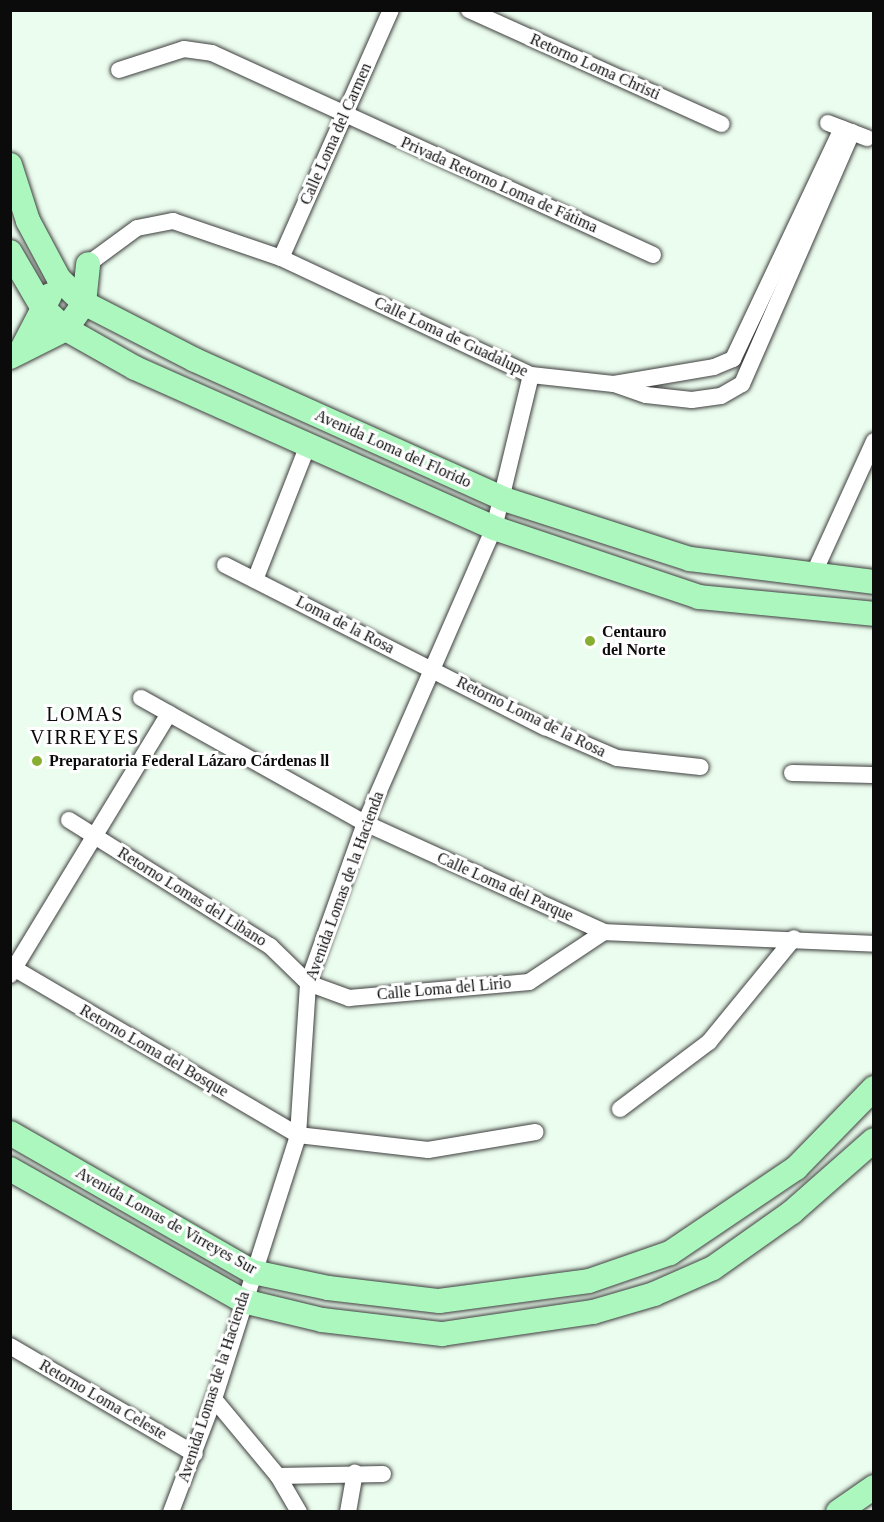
<!DOCTYPE html>
<meta charset="utf-8">
<style>
body{margin:0}
#map{position:relative;width:884px;height:1522px;overflow:hidden;background:#ebfdee;font-family:"Times New Roman",serif}
div>[style]{position:absolute}
.roads{filter:drop-shadow(0 0 2px #3e3e3e) drop-shadow(0 0 2px #3e3e3e)}
.street>*{height:16px;margin:-8px;padding:0 8px;transform-origin:8px;border-radius:8px;background:#fff}
.secondary>*{height:24px;margin:-12px;padding:0 12px;transform-origin:12px;border-radius:12px;background:#acf7be}
.dots>*{width:16px;height:16px;translate:-50% -50%;box-sizing:border-box;border:3px solid #fff;border-radius:50%}
span{translate:-50% -50%;white-space:nowrap;text-align:center;line-height:1.15;-webkit-text-stroke:6px #fff;paint-order:stroke}
.street-label{font-size:16px;color:#0b0b0b}
.poi-label{font-size:16px;color:#0b0b0b;font-weight:700}
.left{translate:0 -50%;text-align:left}
.quarter-label{font-size:20px;color:#0b0b0b;letter-spacing:1.5px}
.frame{position:absolute;inset:0;border:12px solid #0b0b0b;pointer-events:none}
</style>
<div id="map">
<div class="roads">
<div class="street">
<i style="left:469px;top:10px;width:277px;rotate:24.3deg"></i>
<i style="left:119px;top:70px;width:68px;rotate:-17.9deg"></i>
<i style="left:184px;top:49px;width:28px;rotate:8deg"></i>
<i style="left:212px;top:53px;width:485px;rotate:24.6deg"></i>
<i style="left:828px;top:123px;width:42px;rotate:21deg"></i>
<i style="left:281px;top:258px;width:271px;rotate:-66.1deg"></i>
<i style="left:88px;top:264px;width:61px;rotate:-36.3deg"></i>
<i style="left:137px;top:228px;width:37px;rotate:-11deg"></i>
<i style="left:173px;top:221px;width:114px;rotate:18.9deg"></i>
<i style="left:281px;top:258px;width:276px;rotate:25.1deg"></i>
<i style="left:531px;top:375px;width:83px;rotate:6.2deg"></i>
<i style="left:614px;top:384px;width:34px;rotate:19deg"></i>
<i style="left:646px;top:395px;width:46px;rotate:6.2deg"></i>
<i style="left:692px;top:400px;width:29px;rotate:-8deg"></i>
<i style="left:721px;top:396px;width:24px;rotate:-30deg"></i>
<i style="left:742px;top:384px;width:275px;rotate:-66.4deg"></i>
<i style="left:614px;top:384px;width:101px;rotate:-9.6deg"></i>
<i style="left:714px;top:367px;width:21px;rotate:-23deg"></i>
<i style="left:733px;top:359px;width:255px;rotate:-64.7deg"></i>
<i style="left:225px;top:565px;width:359px;rotate:26.9deg"></i>
<i style="left:545px;top:727px;width:78px;rotate:23.3deg"></i>
<i style="left:617px;top:758px;width:84px;rotate:6.1deg"></i>
<i style="left:813px;top:575px;width:147px;rotate:-65.5deg"></i>
<i style="left:255px;top:580px;width:145px;rotate:-68.6deg"></i>
<i style="left:141px;top:698px;width:257px;rotate:29.2deg"></i>
<i style="left:365px;top:823px;width:263px;rotate:24.5deg"></i>
<i style="left:604px;top:932px;width:270px;rotate:2.5deg"></i>
<i style="left:792px;top:773px;width:82px;rotate:1.4deg"></i>
<i style="left:69px;top:820px;width:237px;rotate:32.1deg"></i>
<i style="left:270px;top:946px;width:53px;rotate:44.2deg"></i>
<i style="left:308px;top:983px;width:44px;rotate:20.1deg"></i>
<i style="left:349px;top:998px;width:181px;rotate:-5.1deg"></i>
<i style="left:529px;top:982px;width:90px;rotate:-33.7deg"></i>
<i style="left:10px;top:966px;width:334px;rotate:30.4deg"></i>
<i style="left:298px;top:1135px;width:131px;rotate:6.6deg"></i>
<i style="left:428px;top:1150px;width:109px;rotate:-9.5deg"></i>
<i style="left:10px;top:975px;width:306px;rotate:-58.7deg"></i>
<i style="left:620px;top:1109px;width:111px;rotate:-37deg"></i>
<i style="left:709px;top:1042px;width:134px;rotate:-50.7deg"></i>
<i style="left:10px;top:1346px;width:214px;rotate:30.3deg"></i>
<i style="left:214px;top:1399px;width:100px;rotate:50.3deg"></i>
<i style="left:278px;top:1476px;width:42px;rotate:59.7deg"></i>
<i style="left:278px;top:1476px;width:105px;rotate:-1.1deg"></i>
<i style="left:171px;top:1512px;width:121px;rotate:-69.2deg"></i>
<i style="left:214px;top:1399px;width:277px;rotate:-72.3deg"></i>
<i style="left:298px;top:1135px;width:152px;rotate:-86.2deg"></i>
<i style="left:308px;top:983px;width:170px;rotate:-70.4deg"></i>
<i style="left:365px;top:823px;width:322px;rotate:-66.4deg"></i>
<i style="left:494px;top:528px;width:157px;rotate:-76.4deg"></i>
<i style="left:348px;top:1512px;width:40px;rotate:-80deg"></i>
</div>
<div class="secondary">
<i style="left:10px;top:165px;width:59px;rotate:72.2deg"></i>
<i style="left:28px;top:221px;width:66px;rotate:61.9deg"></i>
<i style="left:59px;top:279px;width:35px;rotate:44deg"></i>
<i style="left:84px;top:303px;width:125px;rotate:27.2deg"></i>
<i style="left:195px;top:360px;width:339px;rotate:24.2deg"></i>
<i style="left:504px;top:499px;width:195px;rotate:17.9deg"></i>
<i style="left:690px;top:559px;width:185px;rotate:7.1deg"></i>
<i style="left:10px;top:252px;width:64px;rotate:59.8deg"></i>
<i style="left:42px;top:307px;width:33px;rotate:43deg"></i>
<i style="left:66px;top:329px;width:79px;rotate:29.5deg"></i>
<i style="left:135px;top:368px;width:393px;rotate:24deg"></i>
<i style="left:494px;top:528px;width:216px;rotate:18.6deg"></i>
<i style="left:699px;top:597px;width:176px;rotate:5.5deg"></i>
<i style="left:21px;top:351px;width:63px;rotate:-62.6deg"></i>
<i style="left:10px;top:357px;width:63px;rotate:-26.6deg"></i>
<i style="left:66px;top:329px;width:32px;rotate:-55deg"></i>
<i style="left:84px;top:303px;width:39px;rotate:-84deg"></i>
<i style="left:10px;top:1133px;width:280px;rotate:29.8deg"></i>
<i style="left:253px;top:1272px;width:77px;rotate:12deg"></i>
<i style="left:328px;top:1288px;width:112px;rotate:6.7deg"></i>
<i style="left:439px;top:1301px;width:151px;rotate:-7.6deg"></i>
<i style="left:589px;top:1281px;width:86px;rotate:-19.1deg"></i>
<i style="left:670px;top:1253px;width:152px;rotate:-34deg"></i>
<i style="left:796px;top:1168px;width:112px;rotate:-45.7deg"></i>
<i style="left:10px;top:1169px;width:268px;rotate:29.5deg"></i>
<i style="left:243px;top:1301px;width:81px;rotate:13.5deg"></i>
<i style="left:322px;top:1320px;width:121px;rotate:6.7deg"></i>
<i style="left:442px;top:1334px;width:153px;rotate:-8.3deg"></i>
<i style="left:593px;top:1312px;width:64px;rotate:-16.4deg"></i>
<i style="left:654px;top:1294px;width:64px;rotate:-23.8deg"></i>
<i style="left:713px;top:1268px;width:97px;rotate:-35.3deg"></i>
<i style="left:792px;top:1212px;width:109px;rotate:-41.3deg"></i>
<i style="left:838px;top:1512px;width:44px;rotate:-34.8deg"></i>
</div>
</div>
<div class="dots">
<i style="left:590px;top:641px;background:#87ae31"></i>
<i style="left:37px;top:761px;background:#87ae31"></i>
</div>
<div class="street-label">
<span style="left:595px;top:67px;rotate:24deg">Retorno Loma Christi</span>
<span style="left:336px;top:134px;rotate:-66deg">Calle Loma del Carmen</span>
<span style="left:499px;top:185px;rotate:24deg">Privada Retorno Loma de Fátima</span>
<span style="left:451px;top:337px;rotate:25deg">Calle Loma de Guadalupe</span>
<span style="left:393px;top:449px;rotate:24deg">Avenida Loma del Florido</span>
<span style="left:345px;top:625px;rotate:27deg">Loma de la Rosa</span>
<span style="left:531px;top:717px;rotate:26deg">Retorno Loma de la Rosa</span>
<span style="left:345px;top:886px;rotate:-70deg">Avenida Lomas de la Hacienda</span>
<span style="left:505px;top:887px;rotate:24deg">Calle Loma del Parque</span>
<span style="left:192px;top:897px;rotate:32deg">Retorno Lomas del Libano</span>
<span style="left:444px;top:989px;rotate:-5deg">Calle Loma del Lirio</span>
<span style="left:154px;top:1051px;rotate:30deg">Retorno Loma del Bosque</span>
<span style="left:166px;top:1221px;rotate:29deg">Avenida Lomas de Virreyes Sur</span>
<span style="left:214px;top:1387px;rotate:-72deg">Avenida Lomas de la Hacienda</span>
<span style="left:103px;top:1400px;rotate:30deg">Retorno Loma Celeste</span>
</div>
<div class="poi-label">
<span class="left" style="left:602px;top:641px">Centauro<br>del Norte</span>
<span class="left" style="left:49px;top:761px">Preparatoria Federal Lázaro Cárdenas ll</span>
</div>
<div class="quarter-label">
<span style="left:85px;top:726px">LOMAS<br>VIRREYES</span>
</div>
<div class="frame"></div>
</div>
